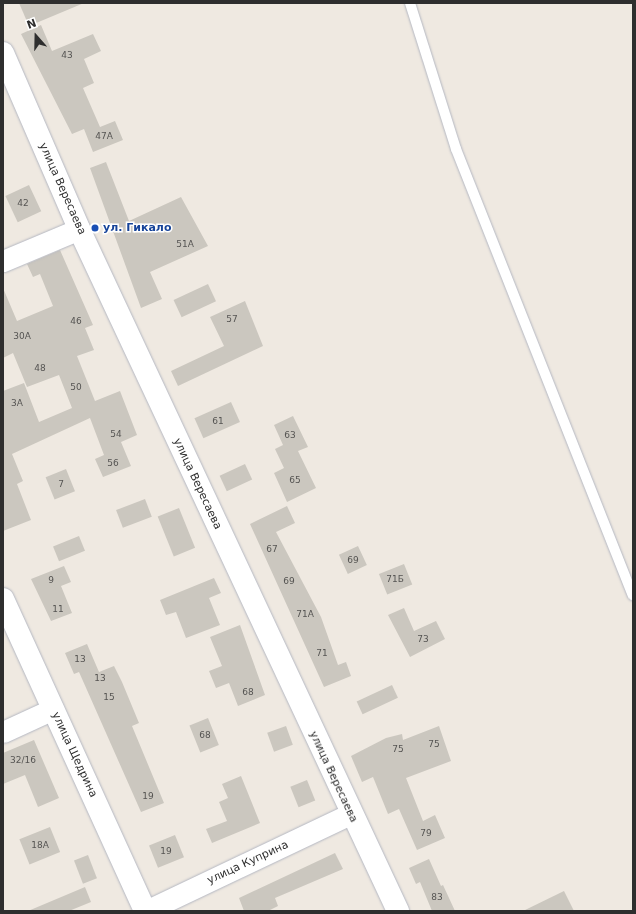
<!DOCTYPE html>
<meta charset="utf-8">
<style>
body{margin:0}
#map{position:relative;width:636px;height:914px;overflow:hidden;background:#efe9e1;font-family:"DejaVu Sans",sans-serif}
div>[style]{position:absolute}
.building>*{inset:0;background:#cbc7bf;transform-origin:0 0}
.roads{filter:drop-shadow(0 0 1px #b4b7c1) drop-shadow(0 0 1px #b4b7c1)}
.lane>*{height:10px;margin:-5px;padding:0 5px;transform-origin:5px;border-radius:5px;background:#fff}
.street>*{height:21px;margin:-10.5px;padding:0 10.5px;transform-origin:10.5px;border-radius:10.5px;background:#fff}
.secondary>*{height:22px;margin:-11px;padding:0 11px;transform-origin:11px;border-radius:11px;background:#fff}
.dots>*{width:11px;height:11px;translate:-50% -50%;box-sizing:border-box;border:2px solid #fff;border-radius:50%}
span{translate:-50% -50%;white-space:nowrap;text-align:center;line-height:1.15;-webkit-text-stroke:3px #fff;paint-order:stroke}
.number-label{font-size:9px;color:#555452}
.number-label span{-webkit-text-stroke-width:0}
.street-label{font-size:11px;color:#2e2e2e}
.transit-label{font-size:11px;color:#164399;font-weight:700}
.left{translate:0 -50%;text-align:left}
.frame{position:absolute;inset:0;border:4px solid #2e2e2e;pointer-events:none}
.north{position:absolute;left:16px;top:16px;width:40px;height:40px;-webkit-text-stroke:3px #fff;paint-order:stroke;rotate:340deg;font-size:11px;font-weight:700;line-height:16px;text-align:center;color:#2e2e2e}
.north::after{content:'';display:block;margin:auto;width:14px;height:18px;background:#2e2e2e;clip-path:polygon(50% 0,100% 100%,50% 72%,0 100%)}
</style>
<div id="map">
<div class="building">
<i style="clip-path:polygon(19px 3px,84px 3px,29px 26px)"></i>
<i style="clip-path:polygon(41px 25px,52px 51px,93px 34px,101px 51px,84px 59px,94px 83px,83px 88px,100px 127px,115px 121px,123px 140px,93px 152px,84px 129px,72px 134px,21px 34px)"></i>
<i style="clip-path:polygon(106px 162px,129px 221px,181px 197px,208px 246px,150px 272px,162px 299px,141px 308px,90px 168px)"></i>
<i style="left:29px;top:185px;width:29px;height:26px;rotate:65deg"></i>
<i style="clip-path:polygon(60px 250px,93px 325px,85px 328px,94px 350px,77px 356px,95px 401px,120px 391px,137px 435px,121px 442px,131px 466px,103px 477px,95px 459px,104px 455px,90px 418px,12px 454px,23px 481px,17px 484px,31px 520px,3px 531px,3px 391px,24px 383px,39px 422px,72px 408px,59px 375px,27px 387px,13px 353px,3px 358px,3px 288px,17px 321px,53px 306px,40px 274px,33px 277px,27px 264px)"></i>
<i style="left:208px;top:284px;width:19px;height:38px;rotate:65deg"></i>
<i style="clip-path:polygon(245px 301px,263px 346px,178px 386px,171px 371px,224px 346px,210px 317px)"></i>
<i style="left:231px;top:402px;width:22px;height:40px;rotate:66deg"></i>
<i style="clip-path:polygon(293px 416px,308px 447px,298px 451px,316px 488px,287px 502px,274px 473px,284px 468px,275px 449px,283px 445px,274px 425px)"></i>
<i style="left:245px;top:464px;width:17px;height:28px;rotate:65deg"></i>
<i style="left:66px;top:469px;width:24px;height:22px;rotate:68deg"></i>
<i style="left:145px;top:499px;width:19px;height:31px;rotate:69deg"></i>
<i style="clip-path:polygon(287px 506px,295px 523px,276px 532px,321px 617px,338px 665px,346px 662px,351px 676px,324px 687px,250px 524px)"></i>
<i style="left:179px;top:508px;width:43px;height:23px;rotate:68deg"></i>
<i style="left:79px;top:536px;width:16px;height:28px;rotate:68deg"></i>
<i style="left:358px;top:546px;width:21px;height:21px;rotate:65deg"></i>
<i style="left:404px;top:564px;width:22px;height:27px;rotate:68deg"></i>
<i style="clip-path:polygon(64px 566px,71px 582px,61px 586px,72px 613px,51px 621px,31px 579px)"></i>
<i style="clip-path:polygon(214px 578px,221px 593px,209px 598px,220px 625px,186px 638px,176px 612px,166px 615px,160px 600px)"></i>
<i style="clip-path:polygon(404px 608px,414px 631px,436px 621px,445px 639px,410px 657px,388px 615px)"></i>
<i style="clip-path:polygon(240px 625px,265px 695px,238px 706px,229px 683px,216px 688px,209px 671px,222px 666px,210px 637px)"></i>
<i style="clip-path:polygon(87px 644px,99px 672px,114px 666px,122px 682px,139px 723px,132px 726px,164px 803px,141px 812px,79px 672px,74px 674px,65px 653px)"></i>
<i style="left:392px;top:685px;width:14px;height:39px;rotate:65deg"></i>
<i style="left:208px;top:718px;width:29px;height:20px;rotate:68deg"></i>
<i style="left:286px;top:726px;width:20px;height:20px;rotate:70deg"></i>
<i style="clip-path:polygon(439px 726px,451px 761px,406px 778px,423px 821px,435px 815px,445px 838px,417px 850px,399px 809px,388px 814px,373px 777px,362px 782px,351px 756px,386px 738px,402px 734px,403px 740px)"></i>
<i style="clip-path:polygon(34px 740px,59px 798px,38px 807px,25px 775px,3px 784px,3px 753px)"></i>
<i style="clip-path:polygon(241px 776px,260px 823px,212px 843px,206px 829px,227px 821px,219px 802px,228px 798px,222px 784px)"></i>
<i style="left:307px;top:780px;width:22px;height:18px;rotate:68deg"></i>
<i style="left:50px;top:827px;width:27px;height:33px;rotate:68deg"></i>
<i style="left:175px;top:835px;width:24px;height:28px;rotate:68deg"></i>
<i style="clip-path:polygon(335px 853px,343px 869px,275px 898px,278px 906px,268px 911px,244px 911px,239px 898px)"></i>
<i style="left:88px;top:855px;width:25px;height:15px;rotate:69deg"></i>
<i style="clip-path:polygon(429px 859px,441px 886px,443px 885px,455px 911px,432px 911px,420px 882px,416px 884px,409px 868px)"></i>
<i style="clip-path:polygon(85px 887px,91px 902px,69px 911px,28px 911px)"></i>
<i style="clip-path:polygon(564px 891px,574px 911px,523px 911px)"></i>
</div>
<div class="roads">
<div class="lane">
<i style="left:410px;top:3px;width:153px;rotate:72.5deg"></i>
<i style="left:456px;top:149px;width:480px;rotate:68.4deg"></i>
</div>
<div class="street">
<i style="left:3px;top:261px;width:82px;rotate:-22.8deg"></i>
<i style="left:3px;top:732px;width:55px;rotate:-24.7deg"></i>
<i style="left:146px;top:911px;width:226px;rotate:-25.4deg"></i>
</div>
<div class="secondary">
<i style="left:3px;top:53px;width:192px;rotate:66.6deg"></i>
<i style="left:79px;top:229px;width:753px;rotate:64.93deg"></i>
<i style="left:3px;top:599px;width:343px;rotate:65.5deg"></i>
</div>
</div>
<div class="dots">
<i style="left:95px;top:228px;background:#1a4fb4"></i>
</div>
<div class="number-label">
<span style="left:67px;top:55px">43</span>
<span style="left:104px;top:136px">47А</span>
<span style="left:23px;top:203px">42</span>
<span style="left:185px;top:244px">51А</span>
<span style="left:232px;top:319px">57</span>
<span style="left:76px;top:321px">46</span>
<span style="left:22px;top:336px">30А</span>
<span style="left:40px;top:368px">48</span>
<span style="left:76px;top:387px">50</span>
<span style="left:17px;top:403px">3А</span>
<span style="left:218px;top:421px">61</span>
<span style="left:116px;top:434px">54</span>
<span style="left:290px;top:435px">63</span>
<span style="left:113px;top:463px">56</span>
<span style="left:295px;top:480px">65</span>
<span style="left:61px;top:484px">7</span>
<span style="left:272px;top:549px">67</span>
<span style="left:353px;top:560px">69</span>
<span style="left:395px;top:579px">71Б</span>
<span style="left:51px;top:580px">9</span>
<span style="left:289px;top:581px">69</span>
<span style="left:58px;top:609px">11</span>
<span style="left:305px;top:614px">71А</span>
<span style="left:423px;top:639px">73</span>
<span style="left:322px;top:653px">71</span>
<span style="left:80px;top:659px">13</span>
<span style="left:100px;top:678px">13</span>
<span style="left:248px;top:692px">68</span>
<span style="left:109px;top:697px">15</span>
<span style="left:205px;top:735px">68</span>
<span style="left:434px;top:744px">75</span>
<span style="left:398px;top:749px">75</span>
<span style="left:23px;top:760px">32/16</span>
<span style="left:148px;top:796px">19</span>
<span style="left:426px;top:833px">79</span>
<span style="left:40px;top:845px">18А</span>
<span style="left:166px;top:851px">19</span>
<span style="left:437px;top:897px">83</span>
</div>
<div class="street-label">
<span style="left:62px;top:189px;rotate:66deg">улица Вересаева</span>
<span style="left:197px;top:484px;rotate:65deg">улица Вересаева</span>
<span style="left:74px;top:755px;rotate:65deg">улица Щедрина</span>
<span style="left:333px;top:777px;rotate:65deg">улица Вересаева</span>
<span style="left:248px;top:863px;rotate:-25deg">улица Куприна</span>
</div>
<div class="transit-label">
<span class="left" style="left:103px;top:228px">ул. Гикало</span>
</div>
<div class="frame"></div>
<div class="north">N</div>
</div>
